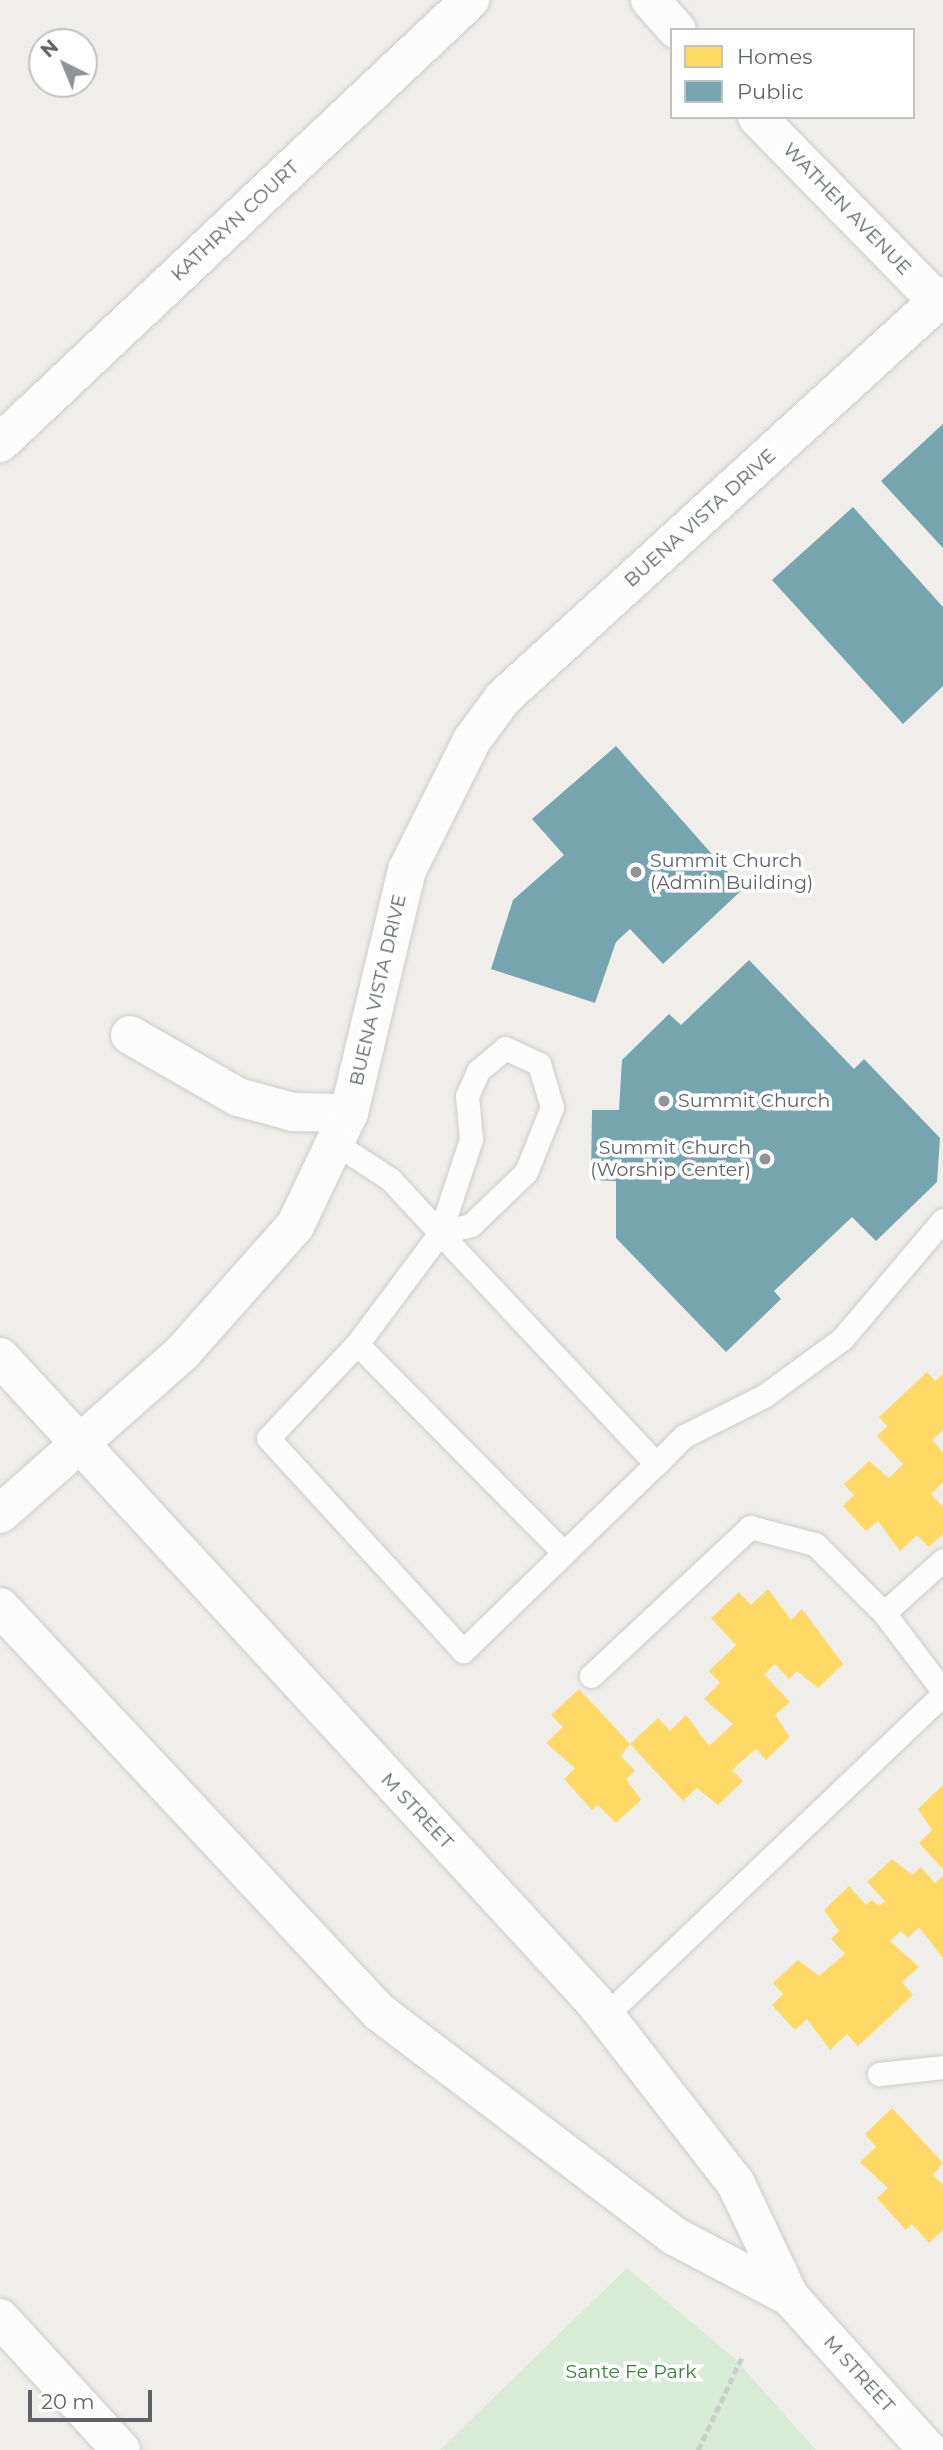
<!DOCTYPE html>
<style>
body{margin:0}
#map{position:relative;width:943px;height:2450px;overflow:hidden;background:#efeeea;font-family:Montserrat,sans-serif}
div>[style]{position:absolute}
.green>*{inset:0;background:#d8ebd6}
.homes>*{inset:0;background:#ffd966}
.public>*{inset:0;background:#76a5af}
.path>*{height:4.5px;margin-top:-2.25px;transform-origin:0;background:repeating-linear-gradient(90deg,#cacfcc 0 7px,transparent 0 10.5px)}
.roads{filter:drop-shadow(0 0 2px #cbcccc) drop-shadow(0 0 2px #cbcccc)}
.service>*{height:23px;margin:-11.5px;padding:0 11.5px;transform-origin:11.5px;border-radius:11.5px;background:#fdfcfc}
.minor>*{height:38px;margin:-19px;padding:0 19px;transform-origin:19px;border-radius:19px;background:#fdfcfc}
.tertiary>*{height:38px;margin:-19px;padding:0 19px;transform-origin:19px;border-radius:19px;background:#fdfcfc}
.dots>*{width:19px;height:19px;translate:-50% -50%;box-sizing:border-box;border:4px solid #fff;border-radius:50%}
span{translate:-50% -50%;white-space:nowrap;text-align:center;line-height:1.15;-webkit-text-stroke:7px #fff;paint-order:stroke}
.street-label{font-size:19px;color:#5f6368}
.poi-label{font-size:19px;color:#5f6368}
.left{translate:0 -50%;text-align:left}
.right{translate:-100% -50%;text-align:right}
.park-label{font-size:19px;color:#348238}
.legend{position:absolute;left:670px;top:28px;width:245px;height:91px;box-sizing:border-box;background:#fff;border:2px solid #bfc1c3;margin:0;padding:9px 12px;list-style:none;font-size:21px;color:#5f6368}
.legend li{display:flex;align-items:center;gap:14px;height:35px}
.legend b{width:35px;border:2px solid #bfc1c3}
.north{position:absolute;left:28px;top:28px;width:70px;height:70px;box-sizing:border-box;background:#fff;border:2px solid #bfc1c3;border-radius:50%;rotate:317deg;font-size:19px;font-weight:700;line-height:28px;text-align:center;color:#5f6368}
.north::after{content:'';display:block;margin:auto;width:24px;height:32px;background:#919496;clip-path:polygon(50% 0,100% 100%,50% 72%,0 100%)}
.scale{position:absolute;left:28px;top:2390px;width:124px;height:32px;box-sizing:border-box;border:4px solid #5f6368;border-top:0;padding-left:9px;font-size:21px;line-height:24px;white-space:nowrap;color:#5f6368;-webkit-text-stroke:5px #fff;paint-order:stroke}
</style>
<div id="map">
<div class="green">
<i style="clip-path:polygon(627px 2268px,735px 2359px,816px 2450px,440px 2450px)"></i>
</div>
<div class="homes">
<i style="clip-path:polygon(927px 1372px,935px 1381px,943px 1374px,943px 1430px,932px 1440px,943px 1452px,943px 1482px,931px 1494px,943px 1507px,943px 1534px,929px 1547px,917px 1535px,900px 1551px,878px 1521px,866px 1531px,843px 1506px,854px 1495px,844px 1484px,869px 1461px,889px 1478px,903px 1464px,877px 1436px,887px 1426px,879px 1417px)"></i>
<i style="clip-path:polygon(768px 1589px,791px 1620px,802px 1609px,843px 1664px,818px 1688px,797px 1671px,789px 1679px,775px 1664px,764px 1674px,790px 1702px,775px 1715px,790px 1737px,766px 1760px,756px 1749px,743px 1760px,732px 1770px,743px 1781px,718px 1805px,697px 1788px,683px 1801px,630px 1744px,658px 1718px,670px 1731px,686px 1715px,709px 1746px,733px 1724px,704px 1699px,720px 1683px,709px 1671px,736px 1645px,711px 1618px,739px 1592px,751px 1605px)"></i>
<i style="clip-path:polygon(579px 1689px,630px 1744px,621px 1756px,635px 1771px,626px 1779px,641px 1800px,616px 1823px,598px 1805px,592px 1810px,564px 1779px,575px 1768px,546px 1743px,563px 1727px,551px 1715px)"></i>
<i style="clip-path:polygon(943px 1785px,943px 1869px,919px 1843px,932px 1830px,918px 1809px)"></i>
<i style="clip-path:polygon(892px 1859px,912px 1875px,921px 1867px,935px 1883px,943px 1876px,943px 1958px,919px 1927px,908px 1938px,901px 1931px,890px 1941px,919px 1967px,902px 1982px,913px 1995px,858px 2046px,847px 2034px,830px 2050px,807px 2019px,795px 2030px,772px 2005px,783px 1994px,773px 1983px,798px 1960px,819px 1976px,845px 1954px,831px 1939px,839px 1931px,824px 1910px,849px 1886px,866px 1905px,872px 1900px,879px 1906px,885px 1901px,867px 1882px)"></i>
<i style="clip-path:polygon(892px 2108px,943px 2163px,933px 2175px,943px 2185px,943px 2230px,929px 2243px,912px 2224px,906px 2230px,877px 2198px,888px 2188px,860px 2162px,876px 2147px,865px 2134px)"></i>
</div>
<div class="public">
<i style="clip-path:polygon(943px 424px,943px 548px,881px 481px)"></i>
<i style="clip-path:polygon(853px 507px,943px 607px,943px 686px,903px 724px,772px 580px)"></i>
<i style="clip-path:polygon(616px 746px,743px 889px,663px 964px,630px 929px,616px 942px,595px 1003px,491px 969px,513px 900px,564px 855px,532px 819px)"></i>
<i style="clip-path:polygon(749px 960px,854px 1069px,864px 1059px,940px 1138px,937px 1182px,876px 1241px,852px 1217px,774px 1291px,781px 1299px,726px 1352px,616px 1238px,616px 1181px,591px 1180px,592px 1110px,619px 1110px,622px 1060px,669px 1014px,681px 1025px)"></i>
</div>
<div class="path">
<i style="left:698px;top:2450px;width:103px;rotate:-64.7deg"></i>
</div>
<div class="roads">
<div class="service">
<i style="left:505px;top:1048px;width:38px;rotate:25deg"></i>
<i style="left:539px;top:1064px;width:45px;rotate:73.2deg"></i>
<i style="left:552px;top:1107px;width:70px;rotate:111.8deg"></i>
<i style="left:526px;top:1172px;width:76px;rotate:136.1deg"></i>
<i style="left:471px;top:1225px;width:32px;rotate:166deg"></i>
<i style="left:440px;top:1233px;width:99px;rotate:-71.7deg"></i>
<i style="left:471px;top:1139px;width:43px;rotate:-95.3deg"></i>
<i style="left:467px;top:1096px;width:27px;rotate:-66deg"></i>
<i style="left:478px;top:1071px;width:35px;rotate:-40deg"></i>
<i style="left:338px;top:1145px;width:62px;rotate:33.2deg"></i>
<i style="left:390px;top:1179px;width:74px;rotate:47.2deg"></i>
<i style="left:357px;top:1344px;width:139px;rotate:-53.2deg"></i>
<i style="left:440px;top:1233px;width:316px;rotate:46.9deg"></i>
<i style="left:564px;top:1553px;width:294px;rotate:-134.7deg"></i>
<i style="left:357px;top:1344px;width:129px;rotate:133.4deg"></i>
<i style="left:268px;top:1438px;width:289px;rotate:47.5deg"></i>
<i style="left:463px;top:1651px;width:141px;rotate:-44.1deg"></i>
<i style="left:564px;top:1553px;width:128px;rotate:-44.1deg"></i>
<i style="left:656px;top:1464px;width:40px;rotate:-45deg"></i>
<i style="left:684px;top:1436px;width:89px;rotate:-26.6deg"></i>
<i style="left:764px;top:1396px;width:97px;rotate:-36.2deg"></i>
<i style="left:842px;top:1339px;width:156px;rotate:-49.7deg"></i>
<i style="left:943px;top:1560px;width:79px;rotate:138.1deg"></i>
<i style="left:884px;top:1613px;width:98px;rotate:52.9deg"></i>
<i style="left:591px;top:1676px;width:218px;rotate:-43.1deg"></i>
<i style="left:750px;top:1527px;width:67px;rotate:14.7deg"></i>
<i style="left:815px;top:1544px;width:98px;rotate:45deg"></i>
<i style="left:605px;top:2016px;width:467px;rotate:-43.6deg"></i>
<i style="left:879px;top:2074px;width:64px;rotate:-6.2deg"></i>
</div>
<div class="minor">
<i style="left:650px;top:0;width:40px;rotate:48deg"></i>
<i style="left:757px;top:117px;width:257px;rotate:45.6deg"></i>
<i style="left:0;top:443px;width:646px;rotate:-43.31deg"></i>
<i style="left:130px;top:1035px;width:125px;rotate:29.9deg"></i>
<i style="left:238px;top:1097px;width:57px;rotate:15.3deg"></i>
<i style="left:293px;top:1112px;width:56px;rotate:1deg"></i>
<i style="left:0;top:1514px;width:244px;rotate:-41.5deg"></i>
<i style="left:183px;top:1352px;width:169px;rotate:-48.4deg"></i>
<i style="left:295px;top:1226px;width:125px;rotate:-64.5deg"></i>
<i style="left:349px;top:1113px;width:250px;rotate:-76.6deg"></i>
<i style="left:407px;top:870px;width:145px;rotate:-63.4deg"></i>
<i style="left:472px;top:740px;width:52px;rotate:-53.6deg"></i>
<i style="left:503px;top:698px;width:596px;rotate:-42.42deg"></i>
<i style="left:0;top:2318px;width:179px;rotate:47.5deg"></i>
</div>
<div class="tertiary">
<i style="left:0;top:1357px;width:875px;rotate:47.32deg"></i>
<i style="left:593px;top:2000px;width:233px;rotate:52.1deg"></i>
<i style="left:736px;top:2184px;width:125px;rotate:64.5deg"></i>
<i style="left:790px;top:2297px;width:206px;rotate:48deg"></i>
<i style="left:0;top:1607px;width:555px;rotate:46.9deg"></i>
<i style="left:379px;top:2012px;width:370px;rotate:37.2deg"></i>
<i style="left:674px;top:2236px;width:131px;rotate:27.7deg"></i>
</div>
</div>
<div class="dots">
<i style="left:636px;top:872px;background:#919496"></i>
<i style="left:664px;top:1101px;background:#919496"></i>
<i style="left:765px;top:1159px;background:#919496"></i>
</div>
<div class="street-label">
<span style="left:847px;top:209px;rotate:46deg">WATHEN AVENUE</span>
<span style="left:235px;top:221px;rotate:-43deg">KATHRYN COURT</span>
<span style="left:700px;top:518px;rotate:-42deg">BUENA VISTA DRIVE</span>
<span style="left:378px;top:990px;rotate:-77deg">BUENA VISTA DRIVE</span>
<span style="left:417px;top:1811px;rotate:47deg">M STREET</span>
<span style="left:859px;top:2374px;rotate:48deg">M STREET</span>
</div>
<div class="poi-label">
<span class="left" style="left:650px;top:872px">Summit Church<br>(Admin Building)</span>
<span class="left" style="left:678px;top:1101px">Summit Church</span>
<span class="right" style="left:751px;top:1159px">Summit Church<br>(Worship Center)</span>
</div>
<div class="park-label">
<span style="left:631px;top:2372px">Sante Fe Park</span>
</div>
<ul class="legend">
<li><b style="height:19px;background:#ffd966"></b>Homes</li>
<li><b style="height:19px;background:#76a5af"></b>Public</li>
</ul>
<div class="north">N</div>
<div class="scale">20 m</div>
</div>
